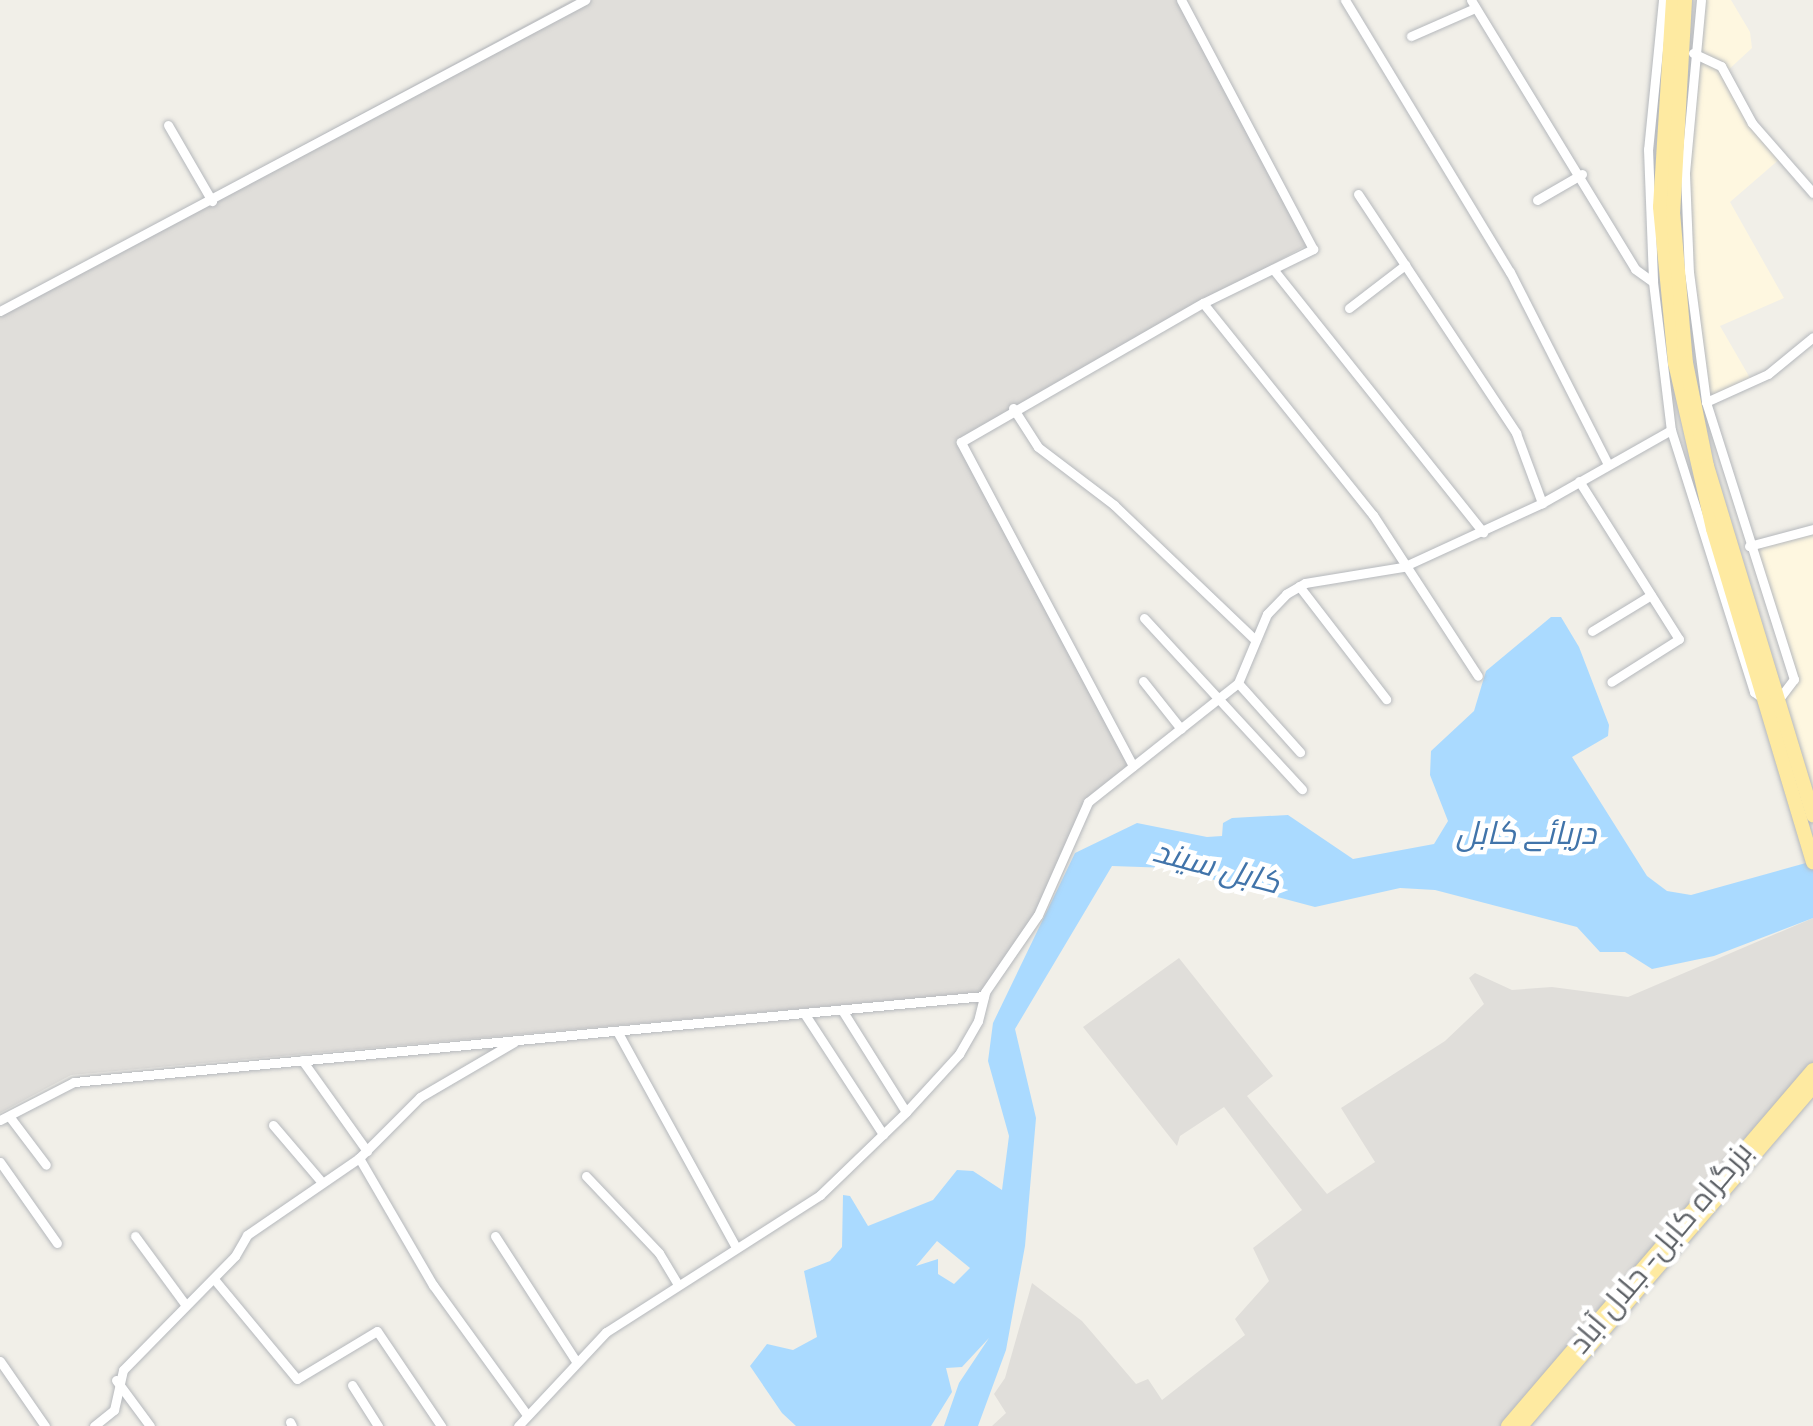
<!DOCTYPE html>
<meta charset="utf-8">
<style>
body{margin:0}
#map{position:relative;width:1813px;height:1426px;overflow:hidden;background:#f1efe8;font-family:"Titillium Web",Cairo,sans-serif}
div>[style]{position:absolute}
.commercial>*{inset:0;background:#fef7e0}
.industrial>*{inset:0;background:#e0deda}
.water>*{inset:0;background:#aadaff}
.roads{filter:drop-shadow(0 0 2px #b5b8bc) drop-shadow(0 0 2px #b5b8bc)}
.minor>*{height:9px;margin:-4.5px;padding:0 4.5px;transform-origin:4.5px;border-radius:4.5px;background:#fff}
.trunk>*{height:14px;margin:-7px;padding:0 7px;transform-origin:7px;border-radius:7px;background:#feeaa1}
span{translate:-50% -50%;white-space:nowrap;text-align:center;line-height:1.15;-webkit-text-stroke:9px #fff;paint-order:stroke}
.street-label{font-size:30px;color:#5f6368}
.water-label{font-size:32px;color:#4174aa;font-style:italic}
</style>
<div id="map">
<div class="commercial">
<i style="clip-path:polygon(1701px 0,1731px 0,1750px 32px,1752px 48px,1726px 72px,1752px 123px,1781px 158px,1730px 202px,1784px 298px,1720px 326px,1750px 378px,1706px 402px,1685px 174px)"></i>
<i style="clip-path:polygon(1813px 529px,1813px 815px,1781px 696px,1794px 678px,1749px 546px)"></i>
</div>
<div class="industrial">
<i style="clip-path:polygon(572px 0,1177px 0,1310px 243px,962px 440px,1133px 766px,1088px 802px,1038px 915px,985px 992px,71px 1075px,0 1113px,0 308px)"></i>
<i style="clip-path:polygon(1813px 918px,1813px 1070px,1508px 1426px,992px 1426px,1006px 1413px,994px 1394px,1005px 1378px,1032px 1283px,1082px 1321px,1136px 1384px,1148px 1379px,1162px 1400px,1245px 1335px,1235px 1319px,1269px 1281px,1253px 1248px,1302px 1210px,1224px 1107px,1180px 1136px,1177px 1146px,1083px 1027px,1179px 958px,1273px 1076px,1247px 1096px,1327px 1194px,1375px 1162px,1341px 1108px,1445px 1041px,1484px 1004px,1469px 978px,1475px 973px,1512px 990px,1552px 987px,1628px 997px)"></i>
</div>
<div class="water">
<i style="clip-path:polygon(evenodd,1551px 617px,1561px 617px,1579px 647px,1609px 725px,1608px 736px,1572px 757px,1647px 876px,1667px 891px,1691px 895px,1813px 861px,1813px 918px,1714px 956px,1652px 969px,1625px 952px,1600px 952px,1577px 927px,1435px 890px,1400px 888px,1315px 907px,1170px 868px,1112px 866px,1015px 1029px,1036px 1118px,1025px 1246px,1006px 1350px,978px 1426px,944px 1426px,959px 1383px,989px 1338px,962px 1367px,946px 1368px,952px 1392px,931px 1426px,796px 1426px,782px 1413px,750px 1366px,767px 1344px,793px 1350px,817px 1337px,804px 1271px,830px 1261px,842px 1247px,843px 1195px,850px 1196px,868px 1226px,933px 1200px,957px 1170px,973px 1171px,1002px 1190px,1009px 1136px,988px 1061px,993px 1023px,1075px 853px,1137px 823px,1207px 837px,1222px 836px,1223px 823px,1232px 818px,1288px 815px,1353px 859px,1434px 844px,1448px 821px,1430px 775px,1431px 751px,1474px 711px,1486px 671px,1551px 617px,937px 1241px,970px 1268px,954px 1284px,938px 1274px,938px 1259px,916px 1266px,937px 1241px)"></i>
</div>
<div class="roads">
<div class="minor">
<i style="left:1345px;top:0;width:318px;rotate:58.8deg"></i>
<i style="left:1510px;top:272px;width:216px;rotate:63deg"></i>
<i style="left:1471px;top:0;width:315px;rotate:58.6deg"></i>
<i style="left:1635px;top:269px;width:22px;rotate:36deg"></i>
<i style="left:1663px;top:0;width:150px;rotate:95.7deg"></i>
<i style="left:1648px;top:149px;width:133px;rotate:87.8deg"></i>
<i style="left:1653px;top:282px;width:149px;rotate:83.1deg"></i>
<i style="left:1671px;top:430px;width:275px;rotate:72.4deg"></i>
<i style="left:1754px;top:692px;width:11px;rotate:34deg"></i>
<i style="left:1701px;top:0;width:175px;rotate:95.3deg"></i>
<i style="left:1685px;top:174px;width:98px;rotate:87.7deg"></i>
<i style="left:1689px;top:272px;width:131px;rotate:82.5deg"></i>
<i style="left:1706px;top:402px;width:291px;rotate:72.4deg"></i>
<i style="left:1794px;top:679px;width:21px;rotate:127deg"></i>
<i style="left:1411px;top:36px;width:70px;rotate:-23.6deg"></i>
<i style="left:1693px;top:53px;width:31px;rotate:25deg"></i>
<i style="left:1721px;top:66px;width:65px;rotate:61.5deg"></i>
<i style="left:1752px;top:123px;width:93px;rotate:48.9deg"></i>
<i style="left:168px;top:125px;width:88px;rotate:59.9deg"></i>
<i style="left:1358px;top:194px;width:287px;rotate:56.5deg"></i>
<i style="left:1516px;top:433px;width:75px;rotate:69.6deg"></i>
<i style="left:1537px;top:200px;width:52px;rotate:-30deg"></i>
<i style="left:1273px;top:269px;width:337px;rotate:51.4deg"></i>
<i style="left:1203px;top:303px;width:272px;rotate:51.3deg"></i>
<i style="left:1373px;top:515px;width:192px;rotate:56.9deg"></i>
<i style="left:1349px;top:308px;width:71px;rotate:-37.5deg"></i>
<i style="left:0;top:311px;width:663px;rotate:-28deg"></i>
<i style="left:1706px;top:402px;width:68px;rotate:-24.3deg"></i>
<i style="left:1768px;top:374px;width:58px;rotate:-39.4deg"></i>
<i style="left:1013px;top:408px;width:46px;rotate:57.3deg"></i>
<i style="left:1038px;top:447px;width:96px;rotate:37.3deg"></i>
<i style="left:1114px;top:505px;width:194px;rotate:43.7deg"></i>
<i style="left:1579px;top:481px;width:187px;rotate:57.7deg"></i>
<i style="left:1679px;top:639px;width:80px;rotate:147.7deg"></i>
<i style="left:1749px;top:546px;width:66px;rotate:-14.9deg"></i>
<i style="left:1299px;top:586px;width:143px;rotate:52.4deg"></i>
<i style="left:1144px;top:618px;width:233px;rotate:47.3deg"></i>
<i style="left:1592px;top:631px;width:69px;rotate:-31.4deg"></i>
<i style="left:1143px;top:681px;width:61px;rotate:51.6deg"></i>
<i style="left:1238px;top:683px;width:93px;rotate:48.1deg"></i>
<i style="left:1133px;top:766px;width:367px;rotate:-118deg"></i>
<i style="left:961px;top:442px;width:279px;rotate:-29.9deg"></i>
<i style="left:1203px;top:303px;width:123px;rotate:-26.1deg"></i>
<i style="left:1313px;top:249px;width:282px;rotate:-117.9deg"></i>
<i style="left:842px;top:1010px;width:120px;rotate:57.9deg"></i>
<i style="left:804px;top:1013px;width:145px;rotate:56.9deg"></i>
<i style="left:617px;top:1031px;width:245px;rotate:61.2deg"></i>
<i style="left:302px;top:1060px;width:112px;rotate:54.5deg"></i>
<i style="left:9px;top:1116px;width:61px;rotate:52.9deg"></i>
<i style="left:0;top:1120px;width:83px;rotate:-27.2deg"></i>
<i style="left:74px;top:1082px;width:914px;rotate:-5.4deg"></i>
<i style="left:273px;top:1125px;width:72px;rotate:49.5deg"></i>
<i style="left:359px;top:1158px;width:147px;rotate:59.8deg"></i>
<i style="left:433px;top:1285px;width:160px;rotate:54.1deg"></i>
<i style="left:0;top:1162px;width:99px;rotate:54.9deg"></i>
<i style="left:586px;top:1176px;width:106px;rotate:46.5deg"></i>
<i style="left:659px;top:1253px;width:35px;rotate:59deg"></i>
<i style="left:135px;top:1236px;width:84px;rotate:53.7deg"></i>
<i style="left:495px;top:1236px;width:149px;rotate:57.1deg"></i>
<i style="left:214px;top:1279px;width:130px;rotate:50.3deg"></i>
<i style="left:297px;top:1379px;width:93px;rotate:-31deg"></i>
<i style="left:377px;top:1331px;width:115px;rotate:56deg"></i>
<i style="left:0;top:1361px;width:79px;rotate:55.3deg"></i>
<i style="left:116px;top:1380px;width:57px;rotate:53.5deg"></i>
<i style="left:352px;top:1385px;width:49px;rotate:57.6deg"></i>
<i style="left:290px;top:1422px;width:4px;rotate:63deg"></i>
<i style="left:94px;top:1426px;width:26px;rotate:-39deg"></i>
<i style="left:114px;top:1410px;width:41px;rotate:-77.3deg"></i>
<i style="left:123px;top:1370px;width:160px;rotate:-45.5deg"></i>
<i style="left:235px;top:1256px;width:24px;rotate:-60deg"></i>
<i style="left:247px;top:1235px;width:136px;rotate:-34.5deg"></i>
<i style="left:359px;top:1158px;width:86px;rotate:-45deg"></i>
<i style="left:420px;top:1097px;width:109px;rotate:-30.3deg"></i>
<i style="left:518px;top:1426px;width:129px;rotate:-46.9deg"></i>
<i style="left:606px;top:1332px;width:254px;rotate:-32.6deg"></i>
<i style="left:820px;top:1195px;width:120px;rotate:-44deg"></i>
<i style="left:906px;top:1112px;width:79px;rotate:-47.6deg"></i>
<i style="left:959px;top:1054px;width:38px;rotate:-60deg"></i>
<i style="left:978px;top:1021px;width:30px;rotate:-76deg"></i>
<i style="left:985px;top:992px;width:93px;rotate:-55.5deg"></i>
<i style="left:1038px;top:915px;width:124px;rotate:-66.1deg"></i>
<i style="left:1088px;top:802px;width:191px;rotate:-38.4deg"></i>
<i style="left:1238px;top:683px;width:75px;rotate:-67.2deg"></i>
<i style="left:1267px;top:614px;width:28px;rotate:-46deg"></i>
<i style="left:1286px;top:594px;width:22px;rotate:-30deg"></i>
<i style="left:1305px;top:583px;width:99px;rotate:-9.3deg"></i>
<i style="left:1403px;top:567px;width:153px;rotate:-24.7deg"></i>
<i style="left:1542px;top:503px;width:148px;rotate:-29.5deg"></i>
</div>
<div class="trunk">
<i style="left:1673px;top:0;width:207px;rotate:93.6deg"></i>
<i style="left:1660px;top:207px;width:157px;rotate:84.5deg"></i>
<i style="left:1675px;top:363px;width:170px;rotate:77.1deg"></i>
<i style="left:1713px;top:529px;width:348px;rotate:73.3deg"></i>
<i style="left:1685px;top:0;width:212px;rotate:93.2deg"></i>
<i style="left:1673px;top:212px;width:152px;rotate:85.1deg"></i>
<i style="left:1686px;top:363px;width:105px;rotate:78.5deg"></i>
<i style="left:1707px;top:466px;width:365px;rotate:73.1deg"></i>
<i style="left:1508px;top:1426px;width:469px;rotate:-49.4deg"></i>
<i style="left:1521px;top:1426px;width:448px;rotate:-49.3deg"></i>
</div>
</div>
<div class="street-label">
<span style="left:1660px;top:1247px;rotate:-50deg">بزرگراه کابل- جلال آباد</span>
</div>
<div class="water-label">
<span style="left:1526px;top:832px">دریائے کابل</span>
<span style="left:1217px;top:866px;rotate:15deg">کابل سيند</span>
</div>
</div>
